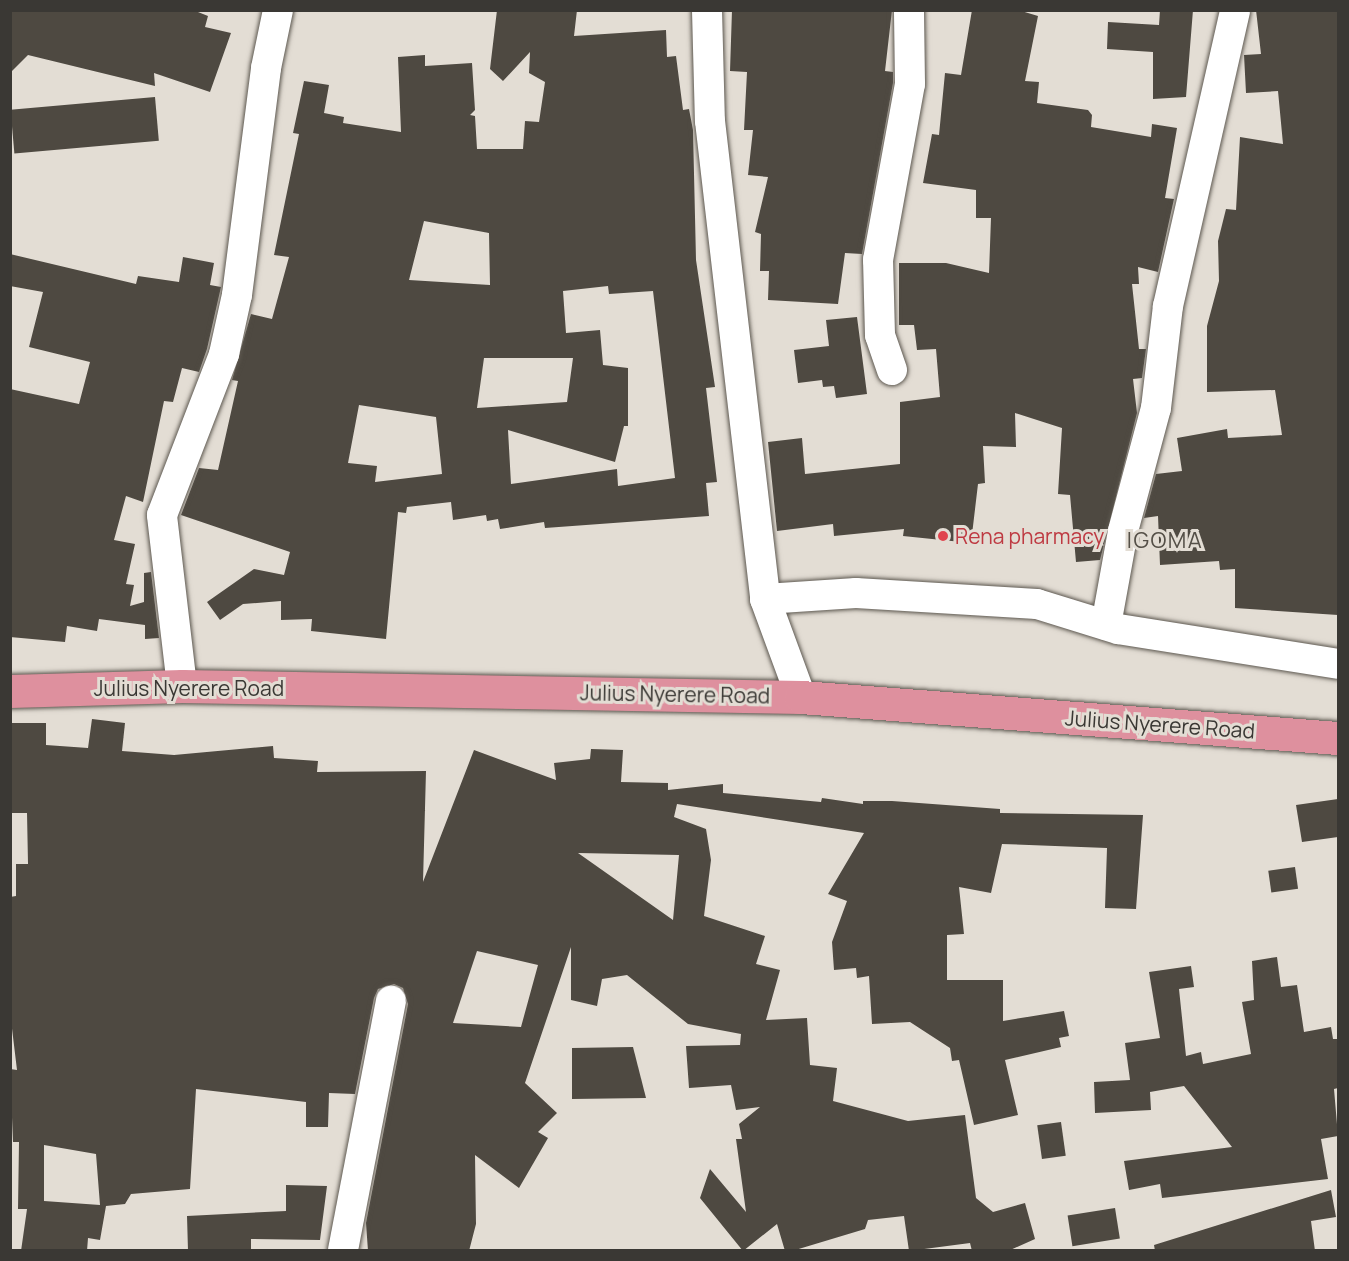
<!DOCTYPE html>
<style>
body{margin:0}
#map{position:relative;width:1349px;height:1261px;overflow:hidden;background:#e3ddd4;font-family:Manrope,sans-serif}
div>[style]{position:absolute}
.building>*{inset:0;background:#4e4941;transform-origin:0 0}
.roads{filter:drop-shadow(0 0 2px #5d5850) drop-shadow(0 0 2px #5d5850)}
.minor>*{height:30px;margin:-15px;padding:0 15px;transform-origin:15px;border-radius:15px;background:#fff}
.trunk>*{height:33px;margin:-16.5px;padding:0 16.5px;transform-origin:16.5px;border-radius:16.5px;background:#de909e}
.dots>*{width:16px;height:16px;translate:-50% -50%;box-sizing:border-box;border:3px solid #e3ddd4;border-radius:50%}
span{translate:-50% -50%;white-space:nowrap;text-align:center;line-height:1.15;-webkit-text-stroke:6px #e3ddd4;paint-order:stroke}
.health-label{font-size:21px;color:#be3a42}
.left{translate:0 -50%;text-align:left}
.street-label{font-size:21px;color:#3a3834}
.neighbourhood-label{font-size:22px;color:#555048;letter-spacing:1.5px}
.frame{position:absolute;inset:0;border:12px solid #3a3834;pointer-events:none}
</style>
<div id="map">
<div class="building">
<i style="clip-path:polygon(10px 10px,193px 10px,208px 16px,205px 27px,231px 33px,210px 92px,154px 73px,155px 86px,28px 55px,10px 73px)"></i>
<i style="clip-path:polygon(evenodd,497px 10px,577px 10px,574px 36px,666px 30px,667px 57px,676px 56px,683px 110px,689px 109px,693px 130px,696px 260px,715px 387px,706px 388px,717px 482px,706px 483px,709px 516px,545px 528px,544px 522px,500px 529px,498px 519px,487px 521px,486px 515px,453px 520px,451px 502px,407px 507px,406px 513px,398px 512px,386px 639px,311px 631px,312px 619px,281px 620px,281px 601px,243px 604px,220px 620px,207px 602px,254px 569px,284px 575px,290px 552px,181px 515px,199px 468px,218px 470px,238px 381px,232px 380px,251px 314px,272px 319px,289px 257px,274px 255px,299px 134px,293px 133px,304px 81px,329px 85px,324px 113px,344px 117px,343px 123px,401px 132px,398px 57px,425px 55px,425px 66px,472px 63px,475px 110px,470px 115px,475px 116px,477px 149px,523px 149px,525px 121px,539px 122px,545px 82px,529px 73px,530px 52px,503px 81px,490px 69px,497px 10px,424px 221px,489px 233px,490px 285px,409px 280px,424px 221px,497px 10px,608px 286px,609px 294px,653px 291px,675px 478px,618px 486px,617px 469px,511px 484px,508px 430px,615px 462px,624px 426px,628px 426px,628px 368px,603px 365px,600px 330px,566px 333px,563px 291px,608px 286px,497px 10px,484px 358px,573px 358px,567px 402px,477px 408px,484px 358px,497px 10px,359px 405px,436px 417px,442px 474px,375px 482px,377px 466px,348px 463px,359px 405px)"></i>
<i style="clip-path:polygon(732px 10px,892px 10px,885px 71px,893px 72px,893px 83px,862px 254px,845px 253px,838px 304px,768px 300px,769px 271px,760px 271px,761px 234px,755px 232px,768px 177px,748px 175px,753px 130px,744px 130px,747px 72px,730px 71px)"></i>
<i style="clip-path:polygon(972px 10px,1018px 10px,1038px 16px,1025px 81px,1039px 82px,1037px 103px,1088px 110px,1092px 115px,1091px 127px,1151px 137px,1152px 124px,1177px 128px,1165px 198px,1174px 199px,1158px 272px,1138px 267px,1139px 284px,1132px 284px,1139px 349px,1146px 349px,1142px 378px,1133px 379px,1137px 413px,1100px 560px,1076px 562px,1070px 495px,1058px 494px,1062px 428px,1015px 413px,1016px 447px,983px 446px,985px 483px,978px 484px,971px 543px,903px 536px,904px 529px,834px 536px,833px 524px,777px 531px,768px 442px,802px 438px,805px 474px,900px 464px,900px 402px,940px 397px,936px 349px,917px 350px,914px 325px,899px 325px,899px 263px,946px 263px,989px 273px,991px 218px,976px 218px,976px 190px,923px 183px,932px 134px,939px 135px,945px 73px,961px 75px)"></i>
<i style="clip-path:polygon(1160px 10px,1193px 10px,1186px 97px,1153px 99px,1153px 52px,1107px 49px,1108px 22px,1159px 25px)"></i>
<i style="clip-path:polygon(1256px 10px,1338px 10px,1338px 615px,1235px 608px,1235px 569px,1220px 570px,1219px 561px,1160px 565px,1158px 516px,1144px 518px,1156px 474px,1182px 471px,1177px 438px,1227px 429px,1228px 438px,1282px 435px,1275px 390px,1207px 392px,1207px 326px,1219px 281px,1218px 241px,1226px 209px,1236px 210px,1240px 137px,1283px 144px,1278px 91px,1246px 93px,1244px 55px,1261px 54px)"></i>
<i style="left:155px;top:97px;width:44px;height:145px;rotate:85deg"></i>
<i style="clip-path:polygon(10px 254px,136px 284px,138px 276px,179px 282px,183px 257px,214px 263px,210px 285px,221px 287px,207px 349px,199px 372px,182px 368px,173px 402px,164px 401px,143px 502px,126px 496px,114px 540px,135px 544px,126px 584px,134px 585px,130px 606px,144px 602px,144px 573px,151px 572px,159px 638px,145px 639px,145px 625px,99px 619px,97px 631px,67px 626px,65px 642px,10px 637px,10px 389px,79px 404px,90px 362px,29px 347px,43px 292px,10px 286px)"></i>
<i style="clip-path:polygon(857px 317px,867px 394px,836px 398px,834px 386px,823px 387px,822px 380px,798px 383px,794px 350px,829px 346px,826px 320px)"></i>
<i style="clip-path:polygon(evenodd,92px 719px,125px 723px,122px 751px,174px 755px,273px 746px,274px 758px,318px 761px,317px 772px,426px 771px,423px 882px,474px 750px,556px 780px,554px 763px,590px 759px,591px 749px,623px 750px,621px 782px,668px 783px,668px 790px,723px 784px,723px 793px,821px 802px,822px 798px,863px 804px,863px 801px,892px 801px,1000px 809px,1000px 813px,1143px 815px,1136px 909px,1105px 908px,1107px 848px,1002px 844px,991px 893px,959px 887px,964px 934px,947px 935px,947px 980px,1003px 980px,1003px 1021px,1064px 1011px,1069px 1036px,1059px 1038px,1061px 1047px,1005px 1060px,1018px 1115px,974px 1125px,959px 1060px,952px 1061px,950px 1048px,910px 1022px,872px 1024px,869px 976px,857px 978px,856px 968px,834px 970px,832px 942px,847px 901px,828px 894px,864px 833px,677px 804px,674px 817px,706px 829px,711px 860px,704px 916px,765px 936px,756px 964px,780px 970px,766px 1020px,807px 1018px,810px 1065px,837px 1068px,833px 1101px,908px 1121px,965px 1115px,976px 1198px,993px 1212px,1025px 1203px,1035px 1239px,1008px 1251px,972px 1251px,970px 1243px,909px 1251px,904px 1216px,868px 1220px,865px 1229px,792px 1251px,785px 1251px,777px 1224px,743px 1251px,700px 1198px,710px 1169px,746px 1212px,736px 1139px,742px 1139px,739px 1124px,760px 1107px,736px 1110px,731px 1085px,689px 1088px,686px 1046px,740px 1045px,741px 1034px,688px 1024px,627px 975px,602px 979px,597px 1006px,571px 1000px,571px 947px,525px 1083px,557px 1113px,538px 1132px,548px 1138px,519px 1188px,475px 1155px,476px 1224px,469px 1251px,368px 1251px,366px 1223px,408px 1004px,403px 988px,394px 984px,378px 989px,374px 998px,355px 1094px,329px 1093px,328px 1127px,306px 1127px,306px 1102px,196px 1089px,190px 1189px,131px 1194px,125px 1204px,106px 1206px,100px 1240px,88px 1238px,87px 1251px,21px 1251px,27px 1209px,18px 1209px,19px 1142px,13px 1142px,10px 1069px,17px 1070px,10px 1012px,10px 897px,16px 896px,16px 864px,28px 864px,27px 813px,10px 813px,10px 723px,46px 723px,46px 745px,88px 748px,92px 719px,578px 853px,679px 855px,673px 920px,578px 853px,92px 719px,477px 951px,538px 965px,521px 1027px,453px 1023px,477px 951px,92px 719px,44px 1145px,96px 1154px,100px 1205px,44px 1201px,44px 1145px)"></i>
<i style="clip-path:polygon(1338px 799px,1338px 837px,1302px 842px,1296px 805px)"></i>
<i style="left:1295px;top:867px;width:22px;height:27px;rotate:82deg"></i>
<i style="clip-path:polygon(1277px 957px,1281px 987px,1297px 985px,1304px 1032px,1331px 1027px,1333px 1039px,1338px 1039px,1338px 1088px,1334px 1089px,1338px 1136px,1321px 1139px,1328px 1179px,1162px 1198px,1160px 1184px,1129px 1190px,1124px 1161px,1232px 1147px,1184px 1086px,1150px 1092px,1151px 1110px,1095px 1113px,1094px 1082px,1130px 1080px,1125px 1043px,1160px 1038px,1149px 972px,1191px 966px,1194px 987px,1179px 989px,1186px 1056px,1201px 1052px,1203px 1064px,1251px 1054px,1242px 1002px,1254px 1000px,1252px 961px)"></i>
<i style="clip-path:polygon(633px 1047px,646px 1098px,572px 1099px,572px 1048px)"></i>
<i style="left:1061px;top:1122px;width:34px;height:24px;rotate:82deg"></i>
<i style="clip-path:polygon(286px 1185px,327px 1186px,320px 1240px,251px 1239px,251px 1251px,188px 1251px,187px 1216px,286px 1211px)"></i>
<i style="clip-path:polygon(1331px 1190px,1336px 1217px,1311px 1221px,1315px 1251px,1155px 1251px,1154px 1245px)"></i>
<i style="left:1115px;top:1208px;width:31px;height:48px;rotate:81deg"></i>
</div>
<div class="roads">
<div class="minor">
<i style="left:707px;top:10px;width:111px;rotate:88.5deg"></i>
<i style="left:710px;top:121px;width:481px;rotate:83.4deg"></i>
<i style="left:765px;top:599px;width:104px;rotate:69.8deg"></i>
<i style="left:892px;top:370px;width:37px;rotate:-109deg"></i>
<i style="left:880px;top:335px;width:75px;rotate:-91.5deg"></i>
<i style="left:878px;top:260px;width:179px;rotate:-79.7deg"></i>
<i style="left:910px;top:84px;width:74px;rotate:-90.8deg"></i>
<i style="left:765px;top:599px;width:91px;rotate:-3.8deg"></i>
<i style="left:856px;top:593px;width:181px;rotate:3.5deg"></i>
<i style="left:1037px;top:604px;width:85px;rotate:17.2deg"></i>
<i style="left:1118px;top:629px;width:223px;rotate:9deg"></i>
<i style="left:1106px;top:625px;width:96px;rotate:-79.7deg"></i>
<i style="left:1123px;top:531px;width:127px;rotate:-75deg"></i>
<i style="left:1156px;top:408px;width:103px;rotate:-83.3deg"></i>
<i style="left:1168px;top:306px;width:303px;rotate:-77.2deg"></i>
<i style="left:182px;top:686px;width:172px;rotate:-96.7deg"></i>
<i style="left:162px;top:515px;width:173px;rotate:-68.9deg"></i>
<i style="left:224px;top:354px;width:60px;rotate:-77.6deg"></i>
<i style="left:237px;top:295px;width:229px;rotate:-82.7deg"></i>
<i style="left:266px;top:68px;width:59px;rotate:-78.3deg"></i>
<i style="left:343px;top:1250px;width:254px;rotate:-79.1deg"></i>
</div>
<div class="trunk">
<i style="left:10px;top:691px;width:172px;rotate:-1.7deg"></i>
<i style="left:182px;top:686px;width:619px;rotate:1.02deg"></i>
<i style="left:801px;top:697px;width:539px;rotate:4.37deg"></i>
</div>
</div>
<div class="dots">
<i style="left:943px;top:536px;background:#e0444e"></i>
</div>
<div class="health-label">
<span class="left" style="left:955px;top:536px">Rena pharmacy</span>
</div>
<div class="street-label">
<span style="left:189px;top:688px">Julius Nyerere Road</span>
<span style="left:675px;top:694px;rotate:1deg">Julius Nyerere Road</span>
<span style="left:1160px;top:724px;rotate:4deg">Julius Nyerere Road</span>
</div>
<div class="neighbourhood-label">
<span style="left:1165px;top:541px">IGOMA</span>
</div>
<div class="frame"></div>
</div>
